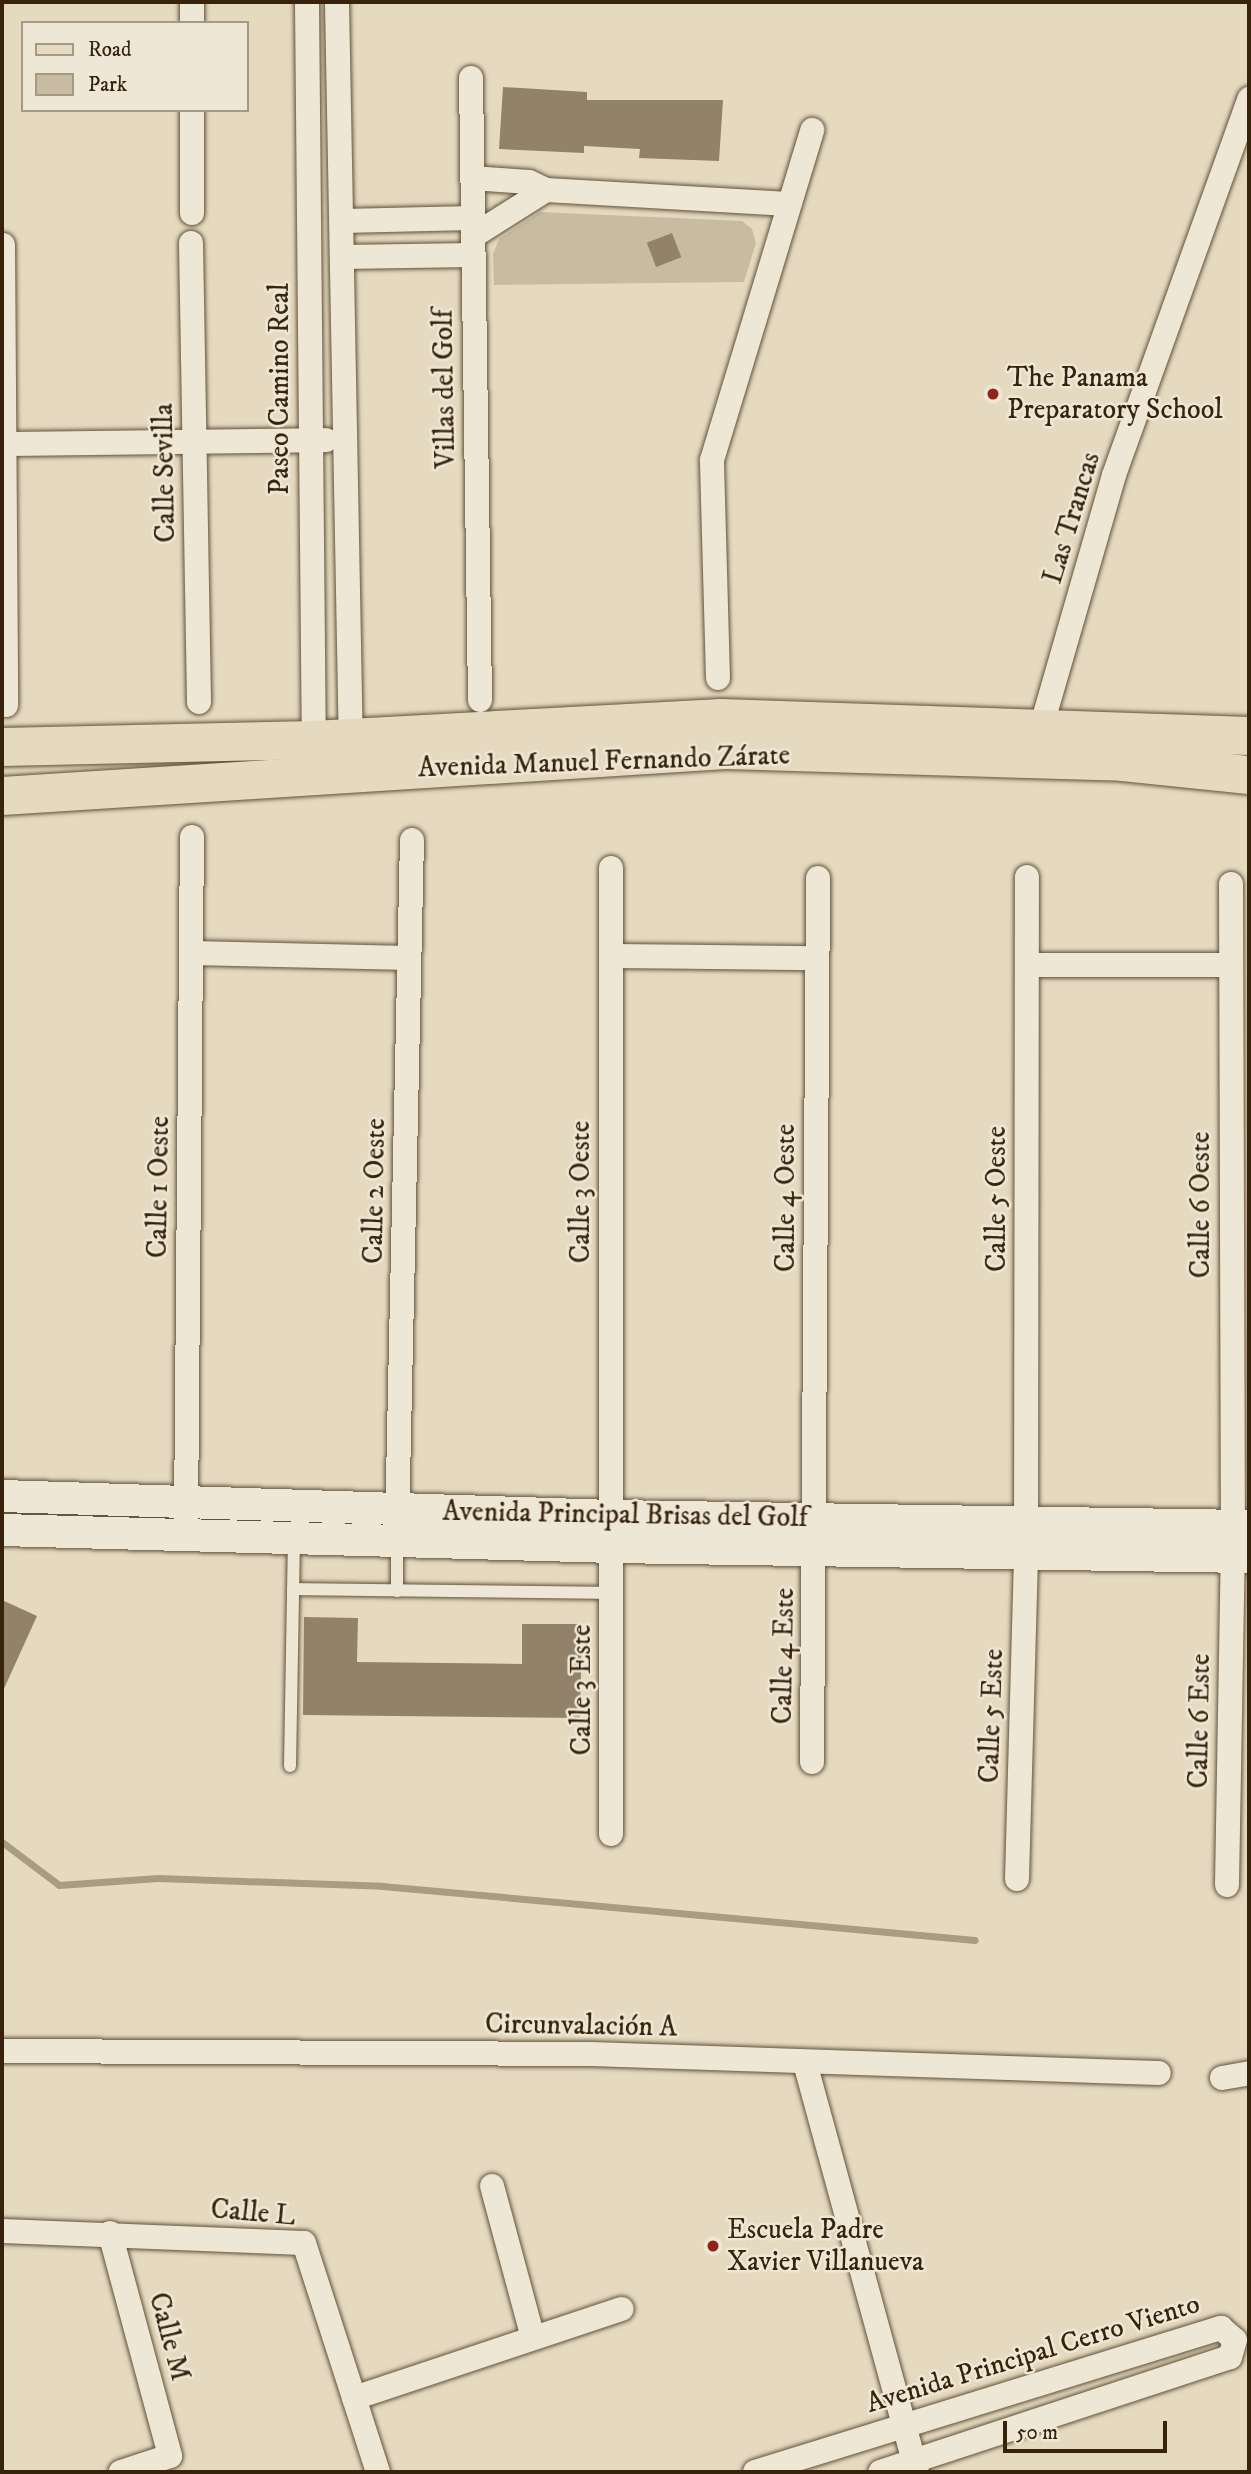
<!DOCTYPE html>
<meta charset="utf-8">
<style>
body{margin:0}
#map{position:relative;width:1251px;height:2474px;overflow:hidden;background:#e5dac0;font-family:"IM FELL DW Pica",serif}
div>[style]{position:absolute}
.green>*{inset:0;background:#c7bba1}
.stream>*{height:7px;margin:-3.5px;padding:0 3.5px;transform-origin:3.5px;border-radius:3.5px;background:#aa9c82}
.building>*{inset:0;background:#918269;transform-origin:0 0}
.roads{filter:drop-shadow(0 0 2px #625138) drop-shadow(0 0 2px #625138)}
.service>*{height:12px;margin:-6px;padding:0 6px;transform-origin:6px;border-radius:6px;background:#eee7d6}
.minor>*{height:24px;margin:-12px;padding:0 12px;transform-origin:12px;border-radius:12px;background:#eee7d6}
.tertiary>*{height:32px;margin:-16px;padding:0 16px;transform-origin:16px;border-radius:16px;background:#eee7d6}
.primary>*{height:38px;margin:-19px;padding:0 19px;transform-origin:19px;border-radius:19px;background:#e5dac0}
.dots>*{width:19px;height:19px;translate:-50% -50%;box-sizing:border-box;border:4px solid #eee7d6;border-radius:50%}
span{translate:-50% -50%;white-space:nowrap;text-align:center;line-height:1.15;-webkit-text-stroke:5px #eee7d6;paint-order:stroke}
.poi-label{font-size:28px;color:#37230b}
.left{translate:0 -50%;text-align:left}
.street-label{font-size:28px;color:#37230b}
.frame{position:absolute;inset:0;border:4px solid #37230b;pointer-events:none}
.legend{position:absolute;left:21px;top:21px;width:228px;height:91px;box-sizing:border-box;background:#eee7d6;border:2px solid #a59985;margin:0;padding:9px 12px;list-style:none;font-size:21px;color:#37230b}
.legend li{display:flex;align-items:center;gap:14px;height:35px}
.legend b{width:35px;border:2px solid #a59985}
.scale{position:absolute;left:1003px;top:2421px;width:164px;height:32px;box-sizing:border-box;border:4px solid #37230b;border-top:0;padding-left:9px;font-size:21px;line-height:24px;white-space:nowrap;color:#37230b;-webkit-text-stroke:5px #eee7d6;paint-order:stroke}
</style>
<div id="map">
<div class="green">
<i style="clip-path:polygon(540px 212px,742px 221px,752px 229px,756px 243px,744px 282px,494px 285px,493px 254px,499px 239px)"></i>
</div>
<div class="stream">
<i style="left:2px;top:1842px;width:71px;rotate:37deg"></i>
<i style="left:59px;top:1885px;width:99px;rotate:-4deg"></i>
<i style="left:158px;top:1878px;width:224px;rotate:2deg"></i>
<i style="left:382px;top:1886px;width:595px;rotate:5.2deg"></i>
</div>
<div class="building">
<i style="clip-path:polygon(503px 87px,587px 92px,587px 100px,723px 100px,719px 161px,639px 158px,640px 149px,584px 146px,584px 153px,499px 149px)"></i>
<i style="left:672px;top:233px;width:26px;height:27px;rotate:69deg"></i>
<i style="clip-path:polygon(2px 1600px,37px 1616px,2px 1693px)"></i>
<i style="clip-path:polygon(304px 1617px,358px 1618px,357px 1662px,522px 1664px,522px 1624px,582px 1624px,580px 1718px,303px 1715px)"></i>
</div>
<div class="roads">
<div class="service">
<i style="left:293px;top:1589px;width:320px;rotate:0.7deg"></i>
<i style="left:397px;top:1591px;width:49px;rotate:-90deg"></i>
<i style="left:290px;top:1766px;width:226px;rotate:-89deg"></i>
</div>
<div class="minor">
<i style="left:192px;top:2px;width:21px;rotate:90deg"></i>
<i style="left:307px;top:2px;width:751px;rotate:89.47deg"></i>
<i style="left:337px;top:2px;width:748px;rotate:88.93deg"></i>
<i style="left:471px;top:78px;width:622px;rotate:89.17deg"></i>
<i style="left:192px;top:110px;width:103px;rotate:90deg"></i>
<i style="left:472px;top:178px;width:57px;rotate:4deg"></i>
<i style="left:529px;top:182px;width:19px;rotate:25deg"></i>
<i style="left:546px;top:190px;width:243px;rotate:3.3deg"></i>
<i style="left:342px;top:221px;width:131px;rotate:-1.3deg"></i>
<i style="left:473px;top:236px;width:86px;rotate:-32.2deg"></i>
<i style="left:191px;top:243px;width:459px;rotate:89deg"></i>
<i style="left:3px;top:245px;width:460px;rotate:89.6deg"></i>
<i style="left:342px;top:257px;width:131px;rotate:-0.9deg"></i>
<i style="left:2px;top:444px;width:324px;rotate:-0.7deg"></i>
<i style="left:718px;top:678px;width:218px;rotate:-91.6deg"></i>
<i style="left:712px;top:460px;width:345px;rotate:-73.1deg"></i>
<i style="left:1041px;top:743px;width:15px;rotate:-90deg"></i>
<i style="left:1041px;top:728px;width:263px;rotate:-73.9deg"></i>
<i style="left:1114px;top:475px;width:400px;rotate:-70.2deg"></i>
<i style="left:611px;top:868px;width:966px;rotate:90deg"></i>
<i style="left:192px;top:953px;width:217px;rotate:1.3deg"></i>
<i style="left:611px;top:956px;width:206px;rotate:0.6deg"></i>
<i style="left:1027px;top:965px;width:203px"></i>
<i style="left:186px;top:1519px;width:682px;rotate:-89.5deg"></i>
<i style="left:397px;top:1526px;width:686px;rotate:-88.75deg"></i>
<i style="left:812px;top:1762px;width:884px;rotate:-89.61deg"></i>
<i style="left:1017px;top:1879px;width:325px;rotate:-88.4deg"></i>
<i style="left:1026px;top:1554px;width:677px;rotate:-89.92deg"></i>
<i style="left:1227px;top:1885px;width:328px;rotate:-89deg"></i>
<i style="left:1233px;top:1557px;width:673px;rotate:-90.17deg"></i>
<i style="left:2px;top:2051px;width:589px;rotate:0.29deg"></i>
<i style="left:591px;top:2054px;width:568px;rotate:1.92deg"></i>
<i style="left:805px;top:2063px;width:424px;rotate:74.7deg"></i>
<i style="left:1222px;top:2078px;width:27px;rotate:-10deg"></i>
<i style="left:492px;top:2186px;width:157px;rotate:74.9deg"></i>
<i style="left:2px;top:2231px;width:302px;rotate:2.3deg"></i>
<i style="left:304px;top:2243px;width:241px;rotate:72.1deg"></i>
<i style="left:110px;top:2233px;width:231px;rotate:74.9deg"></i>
<i style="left:170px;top:2456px;width:52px;rotate:161.9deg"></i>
<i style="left:354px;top:2398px;width:282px;rotate:-18.4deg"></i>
<i style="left:755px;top:2472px;width:488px;rotate:-17.2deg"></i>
<i style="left:1221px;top:2328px;width:18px;rotate:41deg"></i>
<i style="left:1235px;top:2340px;width:18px;rotate:106deg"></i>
<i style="left:1230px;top:2357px;width:368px;rotate:161.8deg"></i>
</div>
<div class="tertiary">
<i style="left:2px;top:1496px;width:609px;rotate:1.88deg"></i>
<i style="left:611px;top:1516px;width:638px;rotate:0.9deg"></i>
<i style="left:2px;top:1530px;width:611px;rotate:1.59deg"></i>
<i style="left:613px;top:1547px;width:636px;rotate:0.9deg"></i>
</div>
<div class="primary">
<i style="left:2px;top:747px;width:311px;rotate:-1.3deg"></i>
<i style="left:313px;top:740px;width:409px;rotate:-3.1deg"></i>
<i style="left:721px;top:718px;width:528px;rotate:1.95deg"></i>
<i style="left:2px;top:796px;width:725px;rotate:-3.64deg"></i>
<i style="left:726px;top:750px;width:397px;rotate:1.7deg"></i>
<i style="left:1123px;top:762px;width:127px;rotate:5.9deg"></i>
</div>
</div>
<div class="dots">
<i style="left:993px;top:394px;background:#8f2418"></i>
<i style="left:713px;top:2246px;background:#8f2418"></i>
</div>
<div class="poi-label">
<span class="left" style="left:1007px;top:394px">The Panama<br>Preparatory School</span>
<span class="left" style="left:727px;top:2246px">Escuela Padre<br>Xavier Villanueva</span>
</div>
<div class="street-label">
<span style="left:280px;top:389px;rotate:-90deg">Paseo Camino Real</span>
<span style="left:445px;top:389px;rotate:-91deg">Villas del Golf</span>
<span style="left:165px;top:473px;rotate:-91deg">Calle Sevilla</span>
<span style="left:1072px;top:518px;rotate:-73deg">Las Trancas</span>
<span style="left:604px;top:762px;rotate:-2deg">Avenida Manuel Fernando Zárate</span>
<span style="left:159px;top:1187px;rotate:-89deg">Calle 1 Oeste</span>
<span style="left:375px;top:1191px;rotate:-89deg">Calle 2 Oeste</span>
<span style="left:581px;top:1192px;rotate:-90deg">Calle 3 Oeste</span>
<span style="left:786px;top:1198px;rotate:-90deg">Calle 4 Oeste</span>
<span style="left:997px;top:1199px;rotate:-90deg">Calle 5 Oeste</span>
<span style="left:1201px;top:1205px;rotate:-90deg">Calle 6 Oeste</span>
<span style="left:625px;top:1515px;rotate:1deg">Avenida Principal Brisas del Golf</span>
<span style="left:784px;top:1656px;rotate:-89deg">Calle 4 Este</span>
<span style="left:582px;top:1690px;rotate:-90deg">Calle 3 Este</span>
<span style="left:992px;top:1716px;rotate:-88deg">Calle 5 Este</span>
<span style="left:1200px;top:1721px;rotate:-89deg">Calle 6 Este</span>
<span style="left:581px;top:2026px;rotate:1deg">Circunvalación A</span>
<span style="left:253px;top:2213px;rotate:5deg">Calle L</span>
<span style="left:169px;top:2337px;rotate:75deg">Calle M</span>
<span style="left:1033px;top:2354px;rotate:-17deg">Avenida Principal Cerro Viento</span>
</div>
<div class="frame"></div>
<ul class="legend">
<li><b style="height:9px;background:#e5dac0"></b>Road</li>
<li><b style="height:19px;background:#c7bba1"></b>Park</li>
</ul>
<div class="scale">50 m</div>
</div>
